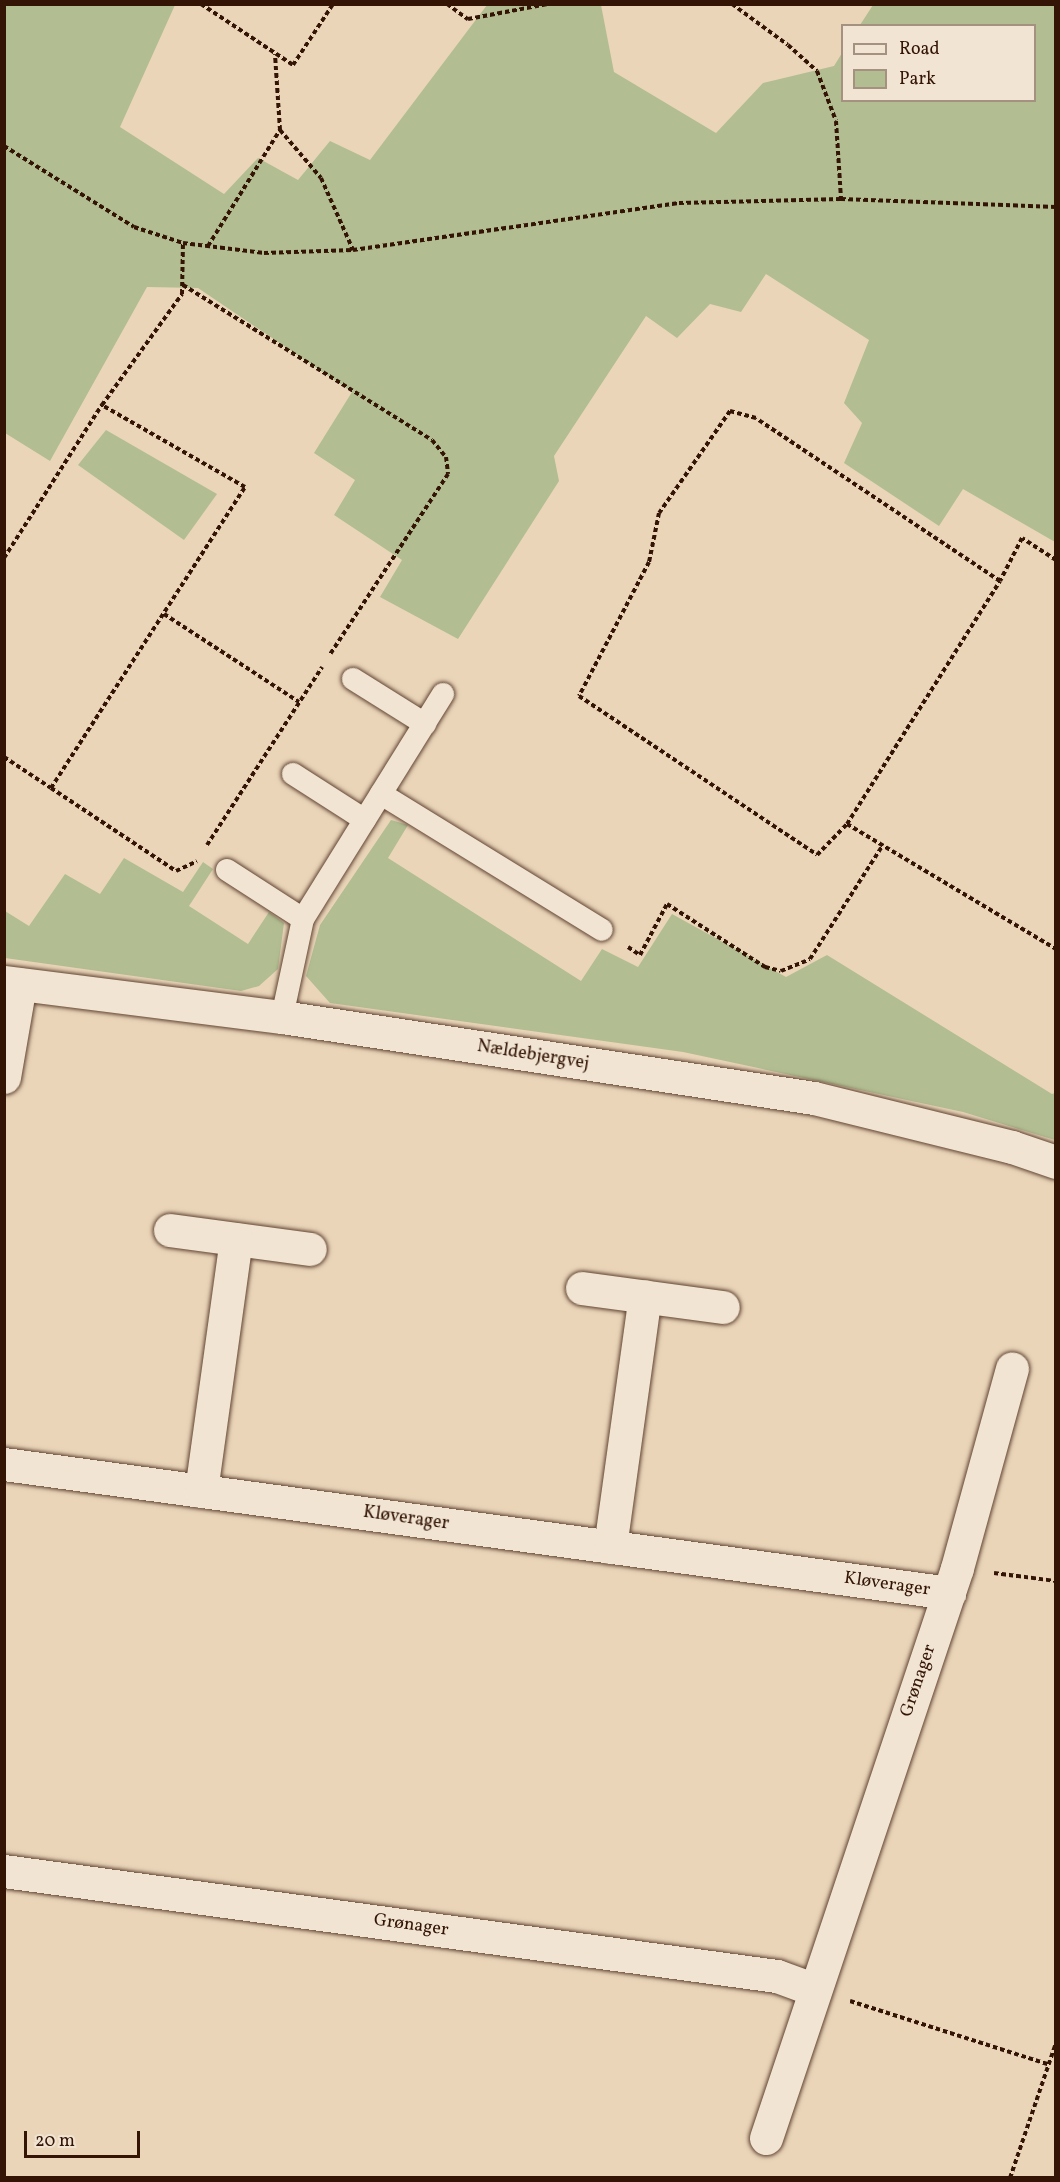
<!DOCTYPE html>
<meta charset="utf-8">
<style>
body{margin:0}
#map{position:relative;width:1060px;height:2182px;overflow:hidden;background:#ead5b9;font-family:Vollkorn,serif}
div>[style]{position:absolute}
.green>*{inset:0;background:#b2be92}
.path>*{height:4px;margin-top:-2px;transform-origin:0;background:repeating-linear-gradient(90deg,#331405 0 4.5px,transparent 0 7.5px)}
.roads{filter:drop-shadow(0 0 2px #614432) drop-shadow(0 0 2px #614432)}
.lane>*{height:22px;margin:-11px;padding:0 11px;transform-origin:11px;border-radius:11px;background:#f1e4d2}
.street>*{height:33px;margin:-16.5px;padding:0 16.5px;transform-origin:16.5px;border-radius:16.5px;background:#f1e4d2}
.secondary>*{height:33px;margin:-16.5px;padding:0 16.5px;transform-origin:16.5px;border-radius:16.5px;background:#f1e4d2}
span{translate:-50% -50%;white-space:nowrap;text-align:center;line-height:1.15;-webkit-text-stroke:5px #f1e4d2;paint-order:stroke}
.street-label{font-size:18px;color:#331405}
.frame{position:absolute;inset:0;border:6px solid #331405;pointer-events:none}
.legend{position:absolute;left:841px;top:24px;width:195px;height:78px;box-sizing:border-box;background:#f1e4d2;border:2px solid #a59180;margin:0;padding:8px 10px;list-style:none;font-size:18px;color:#331405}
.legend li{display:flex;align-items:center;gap:12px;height:30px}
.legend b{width:30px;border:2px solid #a59180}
.scale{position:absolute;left:24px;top:2131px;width:116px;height:27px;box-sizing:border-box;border:3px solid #331405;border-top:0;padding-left:8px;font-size:18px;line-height:21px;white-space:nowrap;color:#331405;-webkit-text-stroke:4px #f1e4d2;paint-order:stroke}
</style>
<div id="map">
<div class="green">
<i style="clip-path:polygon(4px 5px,175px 5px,120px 127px,224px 194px,258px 158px,298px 180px,330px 141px,370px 160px,487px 5px,601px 5px,614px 72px,716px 133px,763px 83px,834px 66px,842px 53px,842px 100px,1034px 100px,1034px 26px,860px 25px,873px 5px,1055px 5px,1055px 542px,963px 489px,939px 526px,844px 463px,862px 423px,844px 403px,869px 340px,766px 274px,741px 312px,710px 304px,677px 338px,646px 316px,554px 456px,559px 481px,458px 639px,380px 597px,402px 560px,334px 515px,355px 480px,314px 453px,352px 392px,198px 288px,147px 287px,50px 461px,5px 433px)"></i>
<i style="clip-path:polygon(106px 430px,217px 494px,184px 540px,78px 465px)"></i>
<i style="clip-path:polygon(391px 820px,408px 825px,388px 858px,581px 981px,602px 949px,638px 967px,672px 914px,786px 977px,827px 955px,1052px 1094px,1055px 1093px,1055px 1140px,963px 1112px,683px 1052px,330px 1003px,306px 976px,320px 925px)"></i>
<i style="clip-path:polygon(124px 858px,183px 892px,203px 862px,213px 869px,189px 906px,248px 944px,269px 912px,284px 923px,278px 969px,259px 986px,241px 991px,5px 958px,5px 911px,29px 926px,65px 874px,100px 894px)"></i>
</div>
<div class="path">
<i style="left:201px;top:4px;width:110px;rotate:33.5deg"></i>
<i style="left:293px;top:65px;width:73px;rotate:-56.7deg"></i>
<i style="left:447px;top:4px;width:26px;rotate:36deg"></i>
<i style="left:468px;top:19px;width:81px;rotate:-10.6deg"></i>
<i style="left:732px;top:4px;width:69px;rotate:36.2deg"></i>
<i style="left:788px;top:45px;width:39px;rotate:42deg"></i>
<i style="left:817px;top:71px;width:53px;rotate:69.2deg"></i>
<i style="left:836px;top:121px;width:78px;rotate:86.3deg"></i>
<i style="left:280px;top:130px;width:63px;rotate:49.5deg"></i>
<i style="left:321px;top:178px;width:79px;rotate:66deg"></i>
<i style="left:4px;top:146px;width:153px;rotate:31.9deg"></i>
<i style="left:134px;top:227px;width:52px;rotate:18.1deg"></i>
<i style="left:183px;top:243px;width:82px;rotate:7deg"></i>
<i style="left:264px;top:253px;width:89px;rotate:-1.9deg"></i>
<i style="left:353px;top:250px;width:329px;rotate:-8.2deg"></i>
<i style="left:679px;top:203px;width:162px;rotate:-1.4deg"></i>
<i style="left:841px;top:199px;width:215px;rotate:2.1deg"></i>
<i style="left:208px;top:246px;width:137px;rotate:-58.2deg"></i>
<i style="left:280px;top:130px;width:76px;rotate:-93.8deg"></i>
<i style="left:183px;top:285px;width:293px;rotate:31.9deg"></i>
<i style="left:432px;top:440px;width:22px;rotate:51deg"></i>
<i style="left:446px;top:457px;width:17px;rotate:83deg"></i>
<i style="left:448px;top:474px;width:217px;rotate:123.2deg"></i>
<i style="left:4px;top:558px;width:182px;rotate:-57.4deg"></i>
<i style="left:1056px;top:560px;width:40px;rotate:-147.1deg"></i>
<i style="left:1022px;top:538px;width:48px;rotate:117.1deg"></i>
<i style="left:1000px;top:581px;width:293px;rotate:-146.3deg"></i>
<i style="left:756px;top:418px;width:27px;rotate:-165deg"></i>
<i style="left:730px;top:411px;width:124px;rotate:124.8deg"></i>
<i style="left:659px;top:513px;width:50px;rotate:101.5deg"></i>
<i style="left:649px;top:562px;width:151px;rotate:117.6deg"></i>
<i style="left:579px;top:696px;width:286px;rotate:33.7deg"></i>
<i style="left:817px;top:855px;width:43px;rotate:-45.9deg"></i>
<i style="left:847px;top:824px;width:244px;rotate:30.9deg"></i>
<i style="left:164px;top:614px;width:161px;rotate:33.1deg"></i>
<i style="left:4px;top:757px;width:56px;rotate:33.4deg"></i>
<i style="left:51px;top:788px;width:358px;rotate:-57.2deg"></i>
<i style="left:245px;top:487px;width:165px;rotate:-150.2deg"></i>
<i style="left:102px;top:405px;width:137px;rotate:-54.2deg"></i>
<i style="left:182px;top:294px;width:51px;rotate:-88.9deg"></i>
<i style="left:51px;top:788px;width:150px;rotate:33.6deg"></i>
<i style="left:176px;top:871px;width:23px;rotate:-25deg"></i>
<i style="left:847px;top:824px;width:287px;rotate:-57.8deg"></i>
<i style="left:207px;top:845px;width:212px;rotate:-57.1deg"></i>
<i style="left:628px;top:947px;width:14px;rotate:34deg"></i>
<i style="left:640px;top:955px;width:58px;rotate:-62.1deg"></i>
<i style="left:667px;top:904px;width:117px;rotate:32.7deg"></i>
<i style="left:765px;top:967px;width:16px;rotate:14deg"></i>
<i style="left:781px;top:971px;width:31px;rotate:-22deg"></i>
<i style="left:810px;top:959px;width:135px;rotate:-57.4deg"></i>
<i style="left:994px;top:1573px;width:63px;rotate:7.4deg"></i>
<i style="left:850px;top:2001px;width:208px;rotate:17.7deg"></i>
<i style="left:1010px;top:2178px;width:143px;rotate:-71.2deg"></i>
</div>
<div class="roads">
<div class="lane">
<i style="left:353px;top:679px;width:85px;rotate:32deg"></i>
<i style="left:293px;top:774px;width:85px;rotate:32.6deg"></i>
<i style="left:381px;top:794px;width:259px;rotate:31.6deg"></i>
<i style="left:227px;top:870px;width:90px;rotate:32.8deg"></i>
<i style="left:282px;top:1017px;width:100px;rotate:-77.9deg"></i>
<i style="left:303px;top:919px;width:265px;rotate:-58.1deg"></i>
</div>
<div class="street">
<i style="left:4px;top:1077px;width:94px;rotate:-80.2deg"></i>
<i style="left:170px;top:1230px;width:141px;rotate:7.7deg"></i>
<i style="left:582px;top:1288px;width:142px;rotate:7.7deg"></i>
<i style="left:4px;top:1464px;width:954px;rotate:7.77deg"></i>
<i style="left:201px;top:1491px;width:254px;rotate:-82.1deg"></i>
<i style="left:610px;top:1547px;width:253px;rotate:-82.1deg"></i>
<i style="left:4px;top:1871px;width:780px;rotate:7.74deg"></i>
<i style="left:777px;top:1976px;width:40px;rotate:20.2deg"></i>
<i style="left:766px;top:2138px;width:601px;rotate:-71.47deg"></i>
<i style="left:957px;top:1568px;width:207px;rotate:-74.6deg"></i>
</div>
<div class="secondary">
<i style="left:4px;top:982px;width:280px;rotate:7.2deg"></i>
<i style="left:282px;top:1017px;width:538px;rotate:8.66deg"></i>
<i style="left:814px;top:1098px;width:204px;rotate:13.9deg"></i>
<i style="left:1012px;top:1147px;width:46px;rotate:18.8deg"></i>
</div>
</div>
<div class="street-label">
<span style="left:533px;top:1056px;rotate:9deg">Nældebjergvej</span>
<span style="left:406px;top:1519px;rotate:8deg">Kløverager</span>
<span style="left:887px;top:1585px;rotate:8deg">Kløverager</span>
<span style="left:919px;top:1681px;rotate:-71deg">Grønager</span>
<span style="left:411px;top:1926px;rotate:8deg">Grønager</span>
</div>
<div class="frame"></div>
<ul class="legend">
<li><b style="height:8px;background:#f1e4d2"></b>Road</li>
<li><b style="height:16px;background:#b2be92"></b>Park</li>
</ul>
<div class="scale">20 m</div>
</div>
